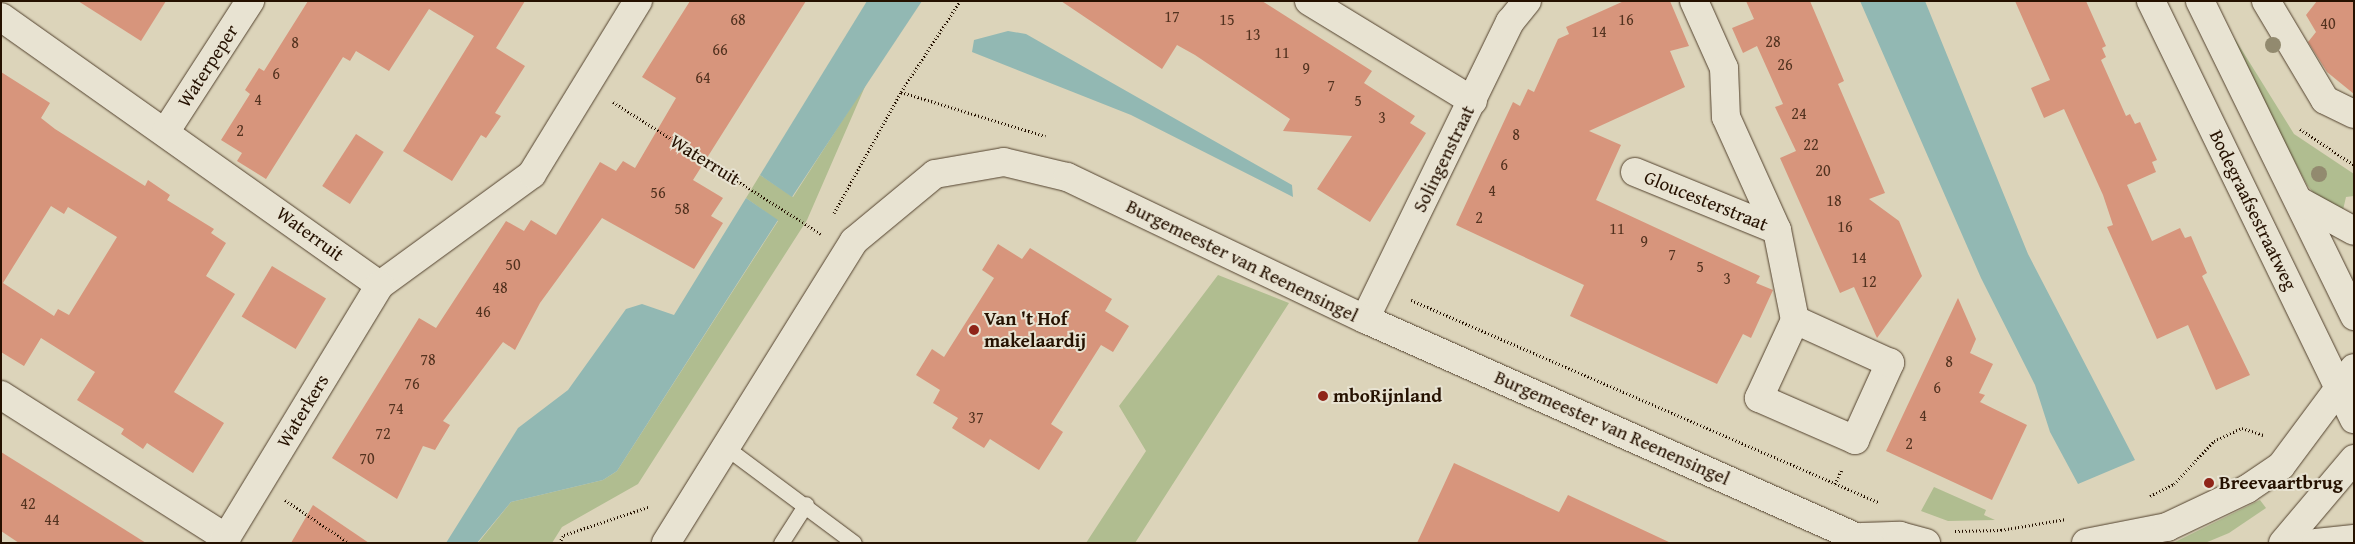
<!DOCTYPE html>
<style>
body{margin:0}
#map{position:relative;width:2355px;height:544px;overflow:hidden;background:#dcd4ba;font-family:"Gentium Book Plus",serif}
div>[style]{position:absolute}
.green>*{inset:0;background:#b0bd90}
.water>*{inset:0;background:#92b8b3}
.building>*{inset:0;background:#d7957c;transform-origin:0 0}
.path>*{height:3px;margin-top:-1.5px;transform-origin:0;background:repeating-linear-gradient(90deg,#251100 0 1px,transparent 0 3.5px)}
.roads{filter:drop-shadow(0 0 1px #53422e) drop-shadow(0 0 1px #53422e)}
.lane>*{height:15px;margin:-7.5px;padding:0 7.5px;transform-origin:7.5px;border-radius:7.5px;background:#e8e3d2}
.street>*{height:28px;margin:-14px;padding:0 14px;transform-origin:14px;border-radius:14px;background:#e8e3d2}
.secondary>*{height:28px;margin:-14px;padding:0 14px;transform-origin:14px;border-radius:14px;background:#e8e3d2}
.trees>*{width:16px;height:16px;margin:-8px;border-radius:50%;background:#928a6f}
.dots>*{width:14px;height:14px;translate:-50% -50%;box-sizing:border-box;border:2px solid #e8e3d2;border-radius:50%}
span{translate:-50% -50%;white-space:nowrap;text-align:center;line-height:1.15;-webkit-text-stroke:4px #e8e3d2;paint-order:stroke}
.number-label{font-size:16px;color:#52321f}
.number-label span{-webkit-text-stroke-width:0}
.street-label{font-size:19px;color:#251100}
.poi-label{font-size:19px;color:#251100;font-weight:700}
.left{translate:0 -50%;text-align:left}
.frame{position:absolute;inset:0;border:2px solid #251100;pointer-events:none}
</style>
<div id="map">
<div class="green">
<i style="clip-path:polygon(2235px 39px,2294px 134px,2354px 174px,2354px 196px,2346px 197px,2343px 210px,2317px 197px,2307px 185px,2231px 41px)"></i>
<i style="clip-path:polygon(867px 82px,807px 220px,638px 484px,562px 527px,552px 543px,478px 543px,511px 502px,603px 480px,617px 471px,778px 221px,746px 198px,760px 175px,793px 197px)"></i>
<i style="clip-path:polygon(1218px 275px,1289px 303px,1135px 543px,1086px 543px,1146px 451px,1119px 406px)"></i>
<i style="clip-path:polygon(1934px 487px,1986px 510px,1984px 515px,1995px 520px,1948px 521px,1921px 511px)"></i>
<i style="clip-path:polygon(2260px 500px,2266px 508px,2229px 533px,2205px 543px,2173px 543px)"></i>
</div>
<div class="water">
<i style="clip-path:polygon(867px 1px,922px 1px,792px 197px,760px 175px)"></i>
<i style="clip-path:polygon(1860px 1px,1925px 1px,2028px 254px,2135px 460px,2078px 484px,2050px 432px,2035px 385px,1981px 278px)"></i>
<i style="clip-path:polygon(1008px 31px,1026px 34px,1292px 185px,1293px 197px,1131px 115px,972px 52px,974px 40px)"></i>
<i style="clip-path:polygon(746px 198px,778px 220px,617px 471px,603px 480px,511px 502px,477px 543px,446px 543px,518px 428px,568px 390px,626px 309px,642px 304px,674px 315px)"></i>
</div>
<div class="building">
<i style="clip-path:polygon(78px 1px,166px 1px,141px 41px)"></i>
<i style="clip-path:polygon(308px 1px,525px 1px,496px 48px,525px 66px,495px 113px,501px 116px,486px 138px,481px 135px,452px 181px,403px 151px,474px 36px,429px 9px,389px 71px,356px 51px,350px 61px,343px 57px,266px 179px,237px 161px,242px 153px,221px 140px,250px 94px,245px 90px,259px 68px,264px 71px)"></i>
<i style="clip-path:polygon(690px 1px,806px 1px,693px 180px,723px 198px,711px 216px,723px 223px,694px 269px,602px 218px,540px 303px,515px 350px,503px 342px,443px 421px,450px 425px,435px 450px,423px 446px,397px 499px,332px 458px,419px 318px,436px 328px,506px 221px,524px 231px,531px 220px,556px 235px,600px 162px,616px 171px,623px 161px,635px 168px,676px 98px,642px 77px)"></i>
<i style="clip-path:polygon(1061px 1px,1262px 1px,1372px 71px,1364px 83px,1415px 116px,1410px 123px,1426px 133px,1370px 222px,1317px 189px,1352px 136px,1283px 131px,1290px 119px,1195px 55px,1177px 45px,1162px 69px)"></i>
<i style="clip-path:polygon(1624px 1px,1670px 1px,1689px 46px,1670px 51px,1685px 87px,1589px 131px,1621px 145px,1596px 200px,1760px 276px,1756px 283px,1773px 290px,1751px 338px,1743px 334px,1717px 384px,1570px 316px,1584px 285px,1456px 225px,1513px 102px,1520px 106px,1528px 89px,1534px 92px,1558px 39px,1569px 34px,1566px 27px)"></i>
<i style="clip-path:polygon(1746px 1px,1810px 1px,1844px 81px,1838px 84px,1885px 193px,1869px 199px,1899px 221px,1922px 276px,1877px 338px,1854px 287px,1840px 293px,1780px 158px,1796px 151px,1775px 107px,1783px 104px,1757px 46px,1743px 53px,1732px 28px,1754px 19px)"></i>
<i style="clip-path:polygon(2015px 1px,2086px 1px,2106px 46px,2102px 48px,2106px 57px,2101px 60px,2126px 116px,2130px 114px,2135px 124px,2140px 122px,2157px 160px,2152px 162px,2156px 172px,2127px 185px,2152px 241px,2180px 228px,2185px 238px,2191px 236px,2207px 273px,2202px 276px,2250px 375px,2216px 390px,2188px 325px,2157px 339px,2107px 227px,2113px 225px,2103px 195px,2064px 109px,2044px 118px,2031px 88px,2050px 80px)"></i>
<i style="clip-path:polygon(2317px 1px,2354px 1px,2354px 94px,2327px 72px,2308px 42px,2316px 32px,2306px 15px)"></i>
<i style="clip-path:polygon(evenodd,1px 72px,50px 103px,41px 118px,55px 129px,145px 186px,148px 180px,170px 195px,167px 200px,214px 229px,211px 233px,226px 243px,206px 276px,235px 294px,174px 392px,224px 423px,193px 473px,147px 443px,143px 449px,121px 434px,124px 429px,77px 400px,95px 372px,41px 338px,24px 366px,1px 352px,1px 72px,51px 206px,64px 214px,68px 207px,117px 237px,69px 315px,58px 309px,54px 316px,3px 283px,51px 206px)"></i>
<i style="left:356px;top:134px;width:33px;height:62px;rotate:33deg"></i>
<i style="clip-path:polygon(998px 244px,1022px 259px,1030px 248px,1112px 299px,1105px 311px,1129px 326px,1113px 352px,1101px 345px,1051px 424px,1063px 432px,1039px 470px,990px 439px,984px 448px,952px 428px,958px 418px,933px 403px,940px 390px,916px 375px,932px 349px,944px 357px,994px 278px,982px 270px)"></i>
<i style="left:272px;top:266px;width:63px;height:59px;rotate:31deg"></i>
<i style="clip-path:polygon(1958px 298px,1976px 339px,1970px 353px,1993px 364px,1979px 393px,1985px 395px,1980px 402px,2027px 425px,1992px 500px,1886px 451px)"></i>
<i style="clip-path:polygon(1px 452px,54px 485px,146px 543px,19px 543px,1px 531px)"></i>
<i style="clip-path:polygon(1454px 463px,1559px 512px,1568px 495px,1671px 543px,1417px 543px)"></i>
<i style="clip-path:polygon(313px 505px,369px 543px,291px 543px)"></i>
</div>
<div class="path">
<i style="left:901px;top:92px;width:108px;rotate:-57deg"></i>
<i style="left:613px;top:102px;width:246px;rotate:32.4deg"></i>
<i style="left:2300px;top:129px;width:65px;rotate:33.7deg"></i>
<i style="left:834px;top:213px;width:138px;rotate:-61deg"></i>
<i style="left:901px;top:92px;width:151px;rotate:17deg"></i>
<i style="left:1411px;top:300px;width:509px;rotate:23.39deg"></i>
<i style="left:1835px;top:484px;width:17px;rotate:-65deg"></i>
<i style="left:2150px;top:496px;width:27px;rotate:-27deg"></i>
<i style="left:2174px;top:484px;width:59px;rotate:-47.1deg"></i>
<i style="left:2214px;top:441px;width:31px;rotate:-25deg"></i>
<i style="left:2242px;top:428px;width:23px;rotate:18deg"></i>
<i style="left:285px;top:500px;width:77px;rotate:33.9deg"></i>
<i style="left:1955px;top:531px;width:46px;rotate:-1.2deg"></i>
<i style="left:2001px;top:530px;width:66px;rotate:-9.6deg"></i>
<i style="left:559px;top:543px;width:9px;rotate:-58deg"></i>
<i style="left:564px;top:535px;width:89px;rotate:-18.4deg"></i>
</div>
<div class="roads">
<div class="lane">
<i style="left:728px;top:449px;width:157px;rotate:36.7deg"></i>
<i style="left:781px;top:543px;width:46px;rotate:-57.3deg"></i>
</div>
<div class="street">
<i style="left:1309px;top:1px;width:192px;rotate:31.4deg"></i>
<i style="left:1694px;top:1px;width:73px;rotate:65.9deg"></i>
<i style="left:1724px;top:68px;width:49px;rotate:87.7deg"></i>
<i style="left:1726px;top:117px;width:124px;rotate:65.7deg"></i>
<i style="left:1777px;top:230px;width:92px;rotate:78.7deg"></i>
<i style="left:1795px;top:320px;width:86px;rotate:114.8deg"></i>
<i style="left:1759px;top:398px;width:105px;rotate:23.6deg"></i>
<i style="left:1855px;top:440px;width:85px;rotate:-65.6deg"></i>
<i style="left:1890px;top:363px;width:104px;rotate:-155.6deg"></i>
<i style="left:2266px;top:1px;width:115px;rotate:59.2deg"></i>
<i style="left:2325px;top:100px;width:32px;rotate:26deg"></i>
<i style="left:1px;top:17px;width:464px;rotate:35.3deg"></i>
<i style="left:380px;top:285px;width:188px;rotate:-36.1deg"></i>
<i style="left:532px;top:174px;width:203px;rotate:-58.5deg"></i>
<i style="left:166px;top:131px;width:155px;rotate:-57.1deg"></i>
<i style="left:1635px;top:172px;width:153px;rotate:22.2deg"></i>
<i style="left:1365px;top:319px;width:331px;rotate:-64deg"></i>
<i style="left:1510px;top:22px;width:27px;rotate:-51deg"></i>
<i style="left:1px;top:395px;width:267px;rotate:32.4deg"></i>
<i style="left:223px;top:543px;width:302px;rotate:-58.7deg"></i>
</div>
<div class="secondary">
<i style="left:2151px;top:1px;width:465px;rotate:64.1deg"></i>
<i style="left:2200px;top:1px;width:351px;rotate:63.9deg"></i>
<i style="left:2301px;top:202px;width:60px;rotate:28.7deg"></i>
<i style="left:1862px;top:537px;width:38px;rotate:-2deg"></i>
<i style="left:1900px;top:536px;width:27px;rotate:15deg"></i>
<i style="left:666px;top:543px;width:356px;rotate:-58.1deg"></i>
<i style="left:854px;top:241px;width:105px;rotate:-39.6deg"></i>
<i style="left:935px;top:174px;width:70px;rotate:-9.9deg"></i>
<i style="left:1004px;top:162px;width:65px;rotate:13.4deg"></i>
<i style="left:1067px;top:177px;width:330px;rotate:25.5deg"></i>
<i style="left:1365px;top:319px;width:552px;rotate:23.96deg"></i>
<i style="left:2086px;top:543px;width:83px;rotate:-11.2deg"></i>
<i style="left:2167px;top:527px;width:89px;rotate:-25.4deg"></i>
<i style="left:2247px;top:489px;width:41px;rotate:-34.1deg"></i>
<i style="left:2281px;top:466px;width:122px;rotate:-53.3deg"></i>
<i style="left:2283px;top:543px;width:110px;rotate:-49.8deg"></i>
<i style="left:2316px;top:543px;width:38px;rotate:-6deg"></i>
</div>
</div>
<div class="trees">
<i style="left:2273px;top:45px"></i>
<i style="left:2319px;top:174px"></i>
</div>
<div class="dots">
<i style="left:974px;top:330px;background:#8f2418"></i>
<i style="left:1323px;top:396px;background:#8f2418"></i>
<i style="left:2209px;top:483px;background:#8f2418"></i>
</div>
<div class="number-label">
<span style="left:1172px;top:16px">17</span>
<span style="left:738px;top:19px">68</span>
<span style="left:1227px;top:19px">15</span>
<span style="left:1626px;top:19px">16</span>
<span style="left:2328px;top:23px">40</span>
<span style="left:1599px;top:31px">14</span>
<span style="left:1253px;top:34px">13</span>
<span style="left:1773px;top:41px">28</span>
<span style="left:295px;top:42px">8</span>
<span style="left:720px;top:49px">66</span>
<span style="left:1282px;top:52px">11</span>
<span style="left:1785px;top:64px">26</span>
<span style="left:1306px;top:68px">9</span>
<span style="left:276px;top:73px">6</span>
<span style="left:703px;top:77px">64</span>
<span style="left:1331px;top:85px">7</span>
<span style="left:258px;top:99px">4</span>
<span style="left:1358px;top:100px">5</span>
<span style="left:1799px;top:113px">24</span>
<span style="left:1382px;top:117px">3</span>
<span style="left:240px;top:130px">2</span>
<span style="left:1516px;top:134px">8</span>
<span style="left:1811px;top:144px">22</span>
<span style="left:1504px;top:164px">6</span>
<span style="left:1823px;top:170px">20</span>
<span style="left:1492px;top:190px">4</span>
<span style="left:658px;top:192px">56</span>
<span style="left:1834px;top:200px">18</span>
<span style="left:682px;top:208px">58</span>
<span style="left:1479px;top:217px">2</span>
<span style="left:1845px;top:226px">16</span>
<span style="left:1617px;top:228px">11</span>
<span style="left:1644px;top:241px">9</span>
<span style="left:1672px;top:254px">7</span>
<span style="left:1859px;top:257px">14</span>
<span style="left:513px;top:264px">50</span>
<span style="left:1700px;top:266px">5</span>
<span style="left:1727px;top:278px">3</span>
<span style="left:1869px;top:281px">12</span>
<span style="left:500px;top:287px">48</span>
<span style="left:483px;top:311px">46</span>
<span style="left:428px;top:359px">78</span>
<span style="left:1949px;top:361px">8</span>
<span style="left:412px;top:383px">76</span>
<span style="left:1937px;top:387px">6</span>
<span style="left:396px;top:408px">74</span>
<span style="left:1923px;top:415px">4</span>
<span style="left:976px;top:417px">37</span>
<span style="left:383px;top:433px">72</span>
<span style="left:1909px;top:443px">2</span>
<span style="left:367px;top:458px">70</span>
<span style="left:28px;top:503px">42</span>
<span style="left:52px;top:519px">44</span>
</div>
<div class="street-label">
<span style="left:208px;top:66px;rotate:-57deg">Waterpeper</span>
<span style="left:1444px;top:159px;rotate:-64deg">Solingenstraat</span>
<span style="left:705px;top:160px;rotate:32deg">Waterruit</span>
<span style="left:1706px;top:201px;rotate:22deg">Gloucesterstraat</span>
<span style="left:2253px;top:210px;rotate:64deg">Bodegraafsestraatweg</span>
<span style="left:310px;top:234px;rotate:36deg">Waterruit</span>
<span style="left:1242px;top:261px;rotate:26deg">Burgemeester van Reenensingel</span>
<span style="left:303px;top:411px;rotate:-59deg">Waterkers</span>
<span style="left:1612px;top:428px;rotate:24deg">Burgemeester van Reenensingel</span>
</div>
<div class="poi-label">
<span class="left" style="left:984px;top:330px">Van 't Hof<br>makelaardij</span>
<span class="left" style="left:1333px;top:396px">mboRijnland</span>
<span class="left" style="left:2219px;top:483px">Breevaartbrug</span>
</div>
<div class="frame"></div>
</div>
